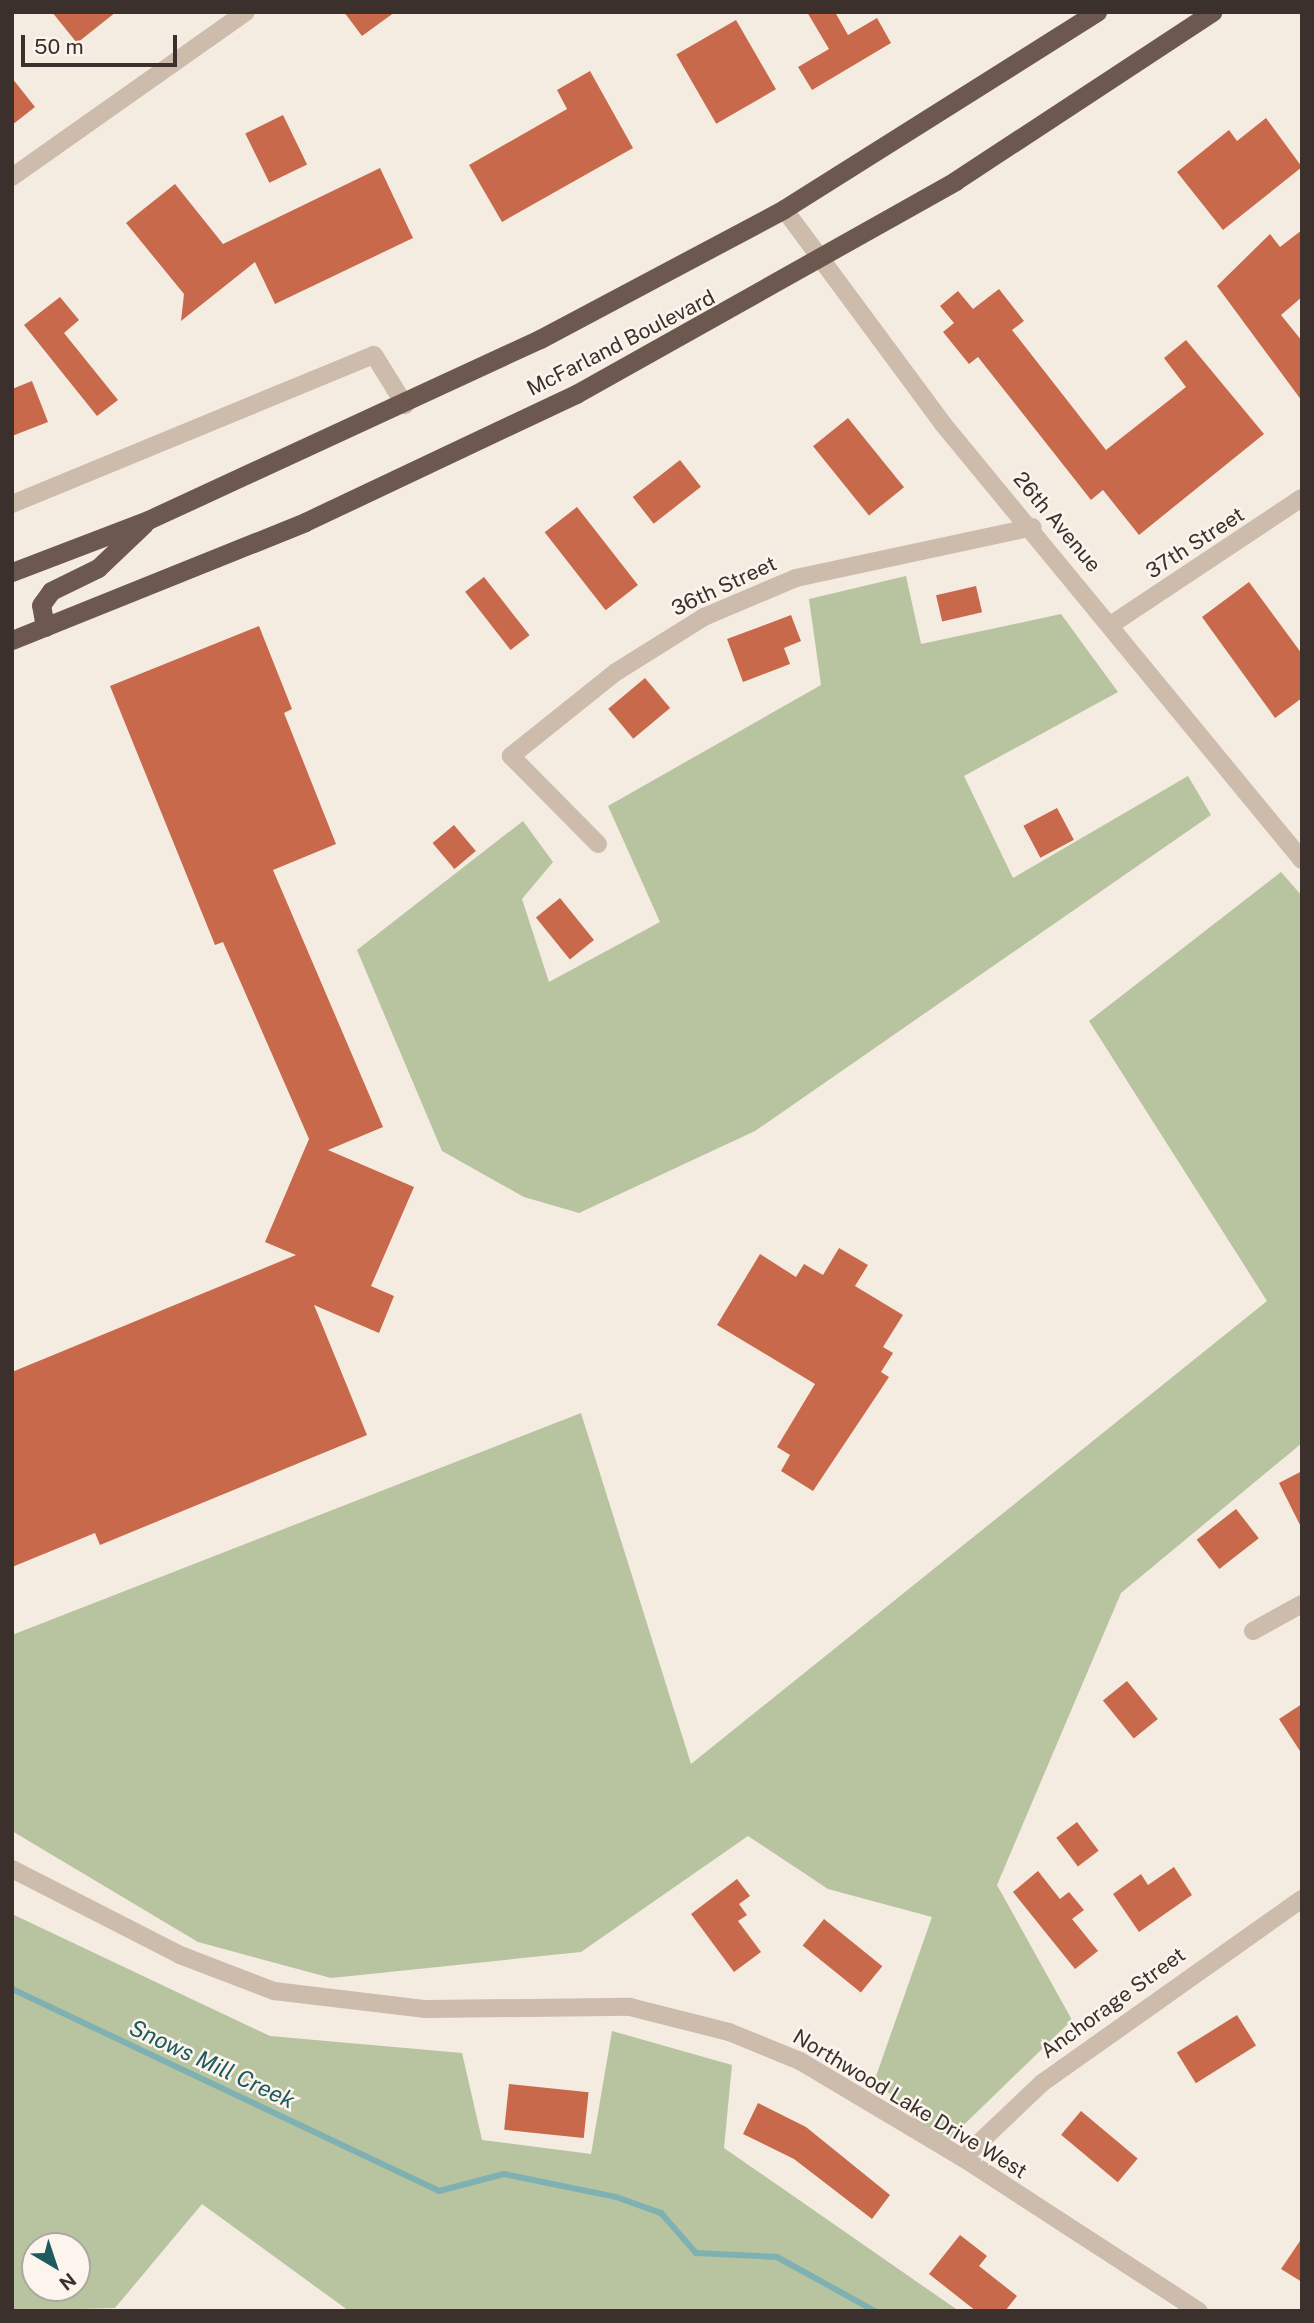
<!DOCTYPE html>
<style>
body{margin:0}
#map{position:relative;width:1314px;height:2323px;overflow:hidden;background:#f4ebe1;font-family:"Public Sans",sans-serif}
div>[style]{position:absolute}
.green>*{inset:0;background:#b8c4a0}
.stream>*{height:6px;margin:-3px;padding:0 3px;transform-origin:3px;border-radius:3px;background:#7fb0b2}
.building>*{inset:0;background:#c8694b;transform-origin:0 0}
.minor>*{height:18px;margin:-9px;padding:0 9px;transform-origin:9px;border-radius:9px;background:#cdbbac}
.tertiary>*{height:18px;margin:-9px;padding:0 9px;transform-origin:9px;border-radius:9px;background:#cdbbac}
.trunk>*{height:19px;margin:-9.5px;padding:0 9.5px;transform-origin:9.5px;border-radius:9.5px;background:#6c584f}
span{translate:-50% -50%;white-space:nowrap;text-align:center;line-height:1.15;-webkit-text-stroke:5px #fbf5ee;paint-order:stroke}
.street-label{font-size:21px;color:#3b302b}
.water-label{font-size:23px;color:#1f5a5e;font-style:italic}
.frame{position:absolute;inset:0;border:14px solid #3b302b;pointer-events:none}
.north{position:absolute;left:21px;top:2232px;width:70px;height:70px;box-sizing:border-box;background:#fbf5ee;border:2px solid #aea6a0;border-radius:50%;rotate:141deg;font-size:19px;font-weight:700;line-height:28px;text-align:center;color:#3b302b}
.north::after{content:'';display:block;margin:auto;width:24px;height:32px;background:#1f5a5e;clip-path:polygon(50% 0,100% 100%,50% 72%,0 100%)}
.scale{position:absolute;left:21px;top:35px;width:156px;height:32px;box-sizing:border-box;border:4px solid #3b302b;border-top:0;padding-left:9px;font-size:21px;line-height:24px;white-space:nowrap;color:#3b302b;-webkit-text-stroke:5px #fbf5ee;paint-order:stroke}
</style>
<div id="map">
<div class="green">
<i style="clip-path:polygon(906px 576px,921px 644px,1061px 614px,1118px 692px,964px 776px,1013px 878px,1188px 776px,1211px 815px,755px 1131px,579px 1213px,524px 1197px,442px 1151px,357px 950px,523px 821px,553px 862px,522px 899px,549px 982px,660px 922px,608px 806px,821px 685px,809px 599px)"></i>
<i style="clip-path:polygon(1281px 872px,1302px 896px,1302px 1443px,1121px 1593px,997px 1885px,1072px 2020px,942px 2146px,875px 2079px,932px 1917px,828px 1889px,748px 1836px,581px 1952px,331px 1978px,198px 1942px,12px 1831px,12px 1635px,581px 1413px,691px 1764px,1267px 1301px,1089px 1021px)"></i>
<i style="clip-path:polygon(evenodd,12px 1914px,270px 2036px,462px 2053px,482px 2140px,591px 2154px,612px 2031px,732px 2065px,724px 2148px,959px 2311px,349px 2311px,202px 2204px,115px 2308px,12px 2311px,12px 1914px,35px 2246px,77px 2246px,77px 2288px,35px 2288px,35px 2246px)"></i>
</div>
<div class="stream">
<i style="left:12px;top:1989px;width:472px;rotate:25.3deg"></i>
<i style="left:439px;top:2191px;width:67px;rotate:-14.7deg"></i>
<i style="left:504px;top:2174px;width:114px;rotate:11.6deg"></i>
<i style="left:616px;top:2197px;width:48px;rotate:19.6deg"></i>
<i style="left:661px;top:2213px;width:53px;rotate:48.8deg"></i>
<i style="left:696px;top:2253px;width:81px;rotate:2.8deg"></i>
<i style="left:777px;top:2257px;width:112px;rotate:28.9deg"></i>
</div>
<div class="building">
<i style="clip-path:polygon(52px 12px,116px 12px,77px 43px)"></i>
<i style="clip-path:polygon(344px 12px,395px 12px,362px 36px)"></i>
<i style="clip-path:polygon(807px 12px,835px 12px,848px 35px,877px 18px,891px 43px,812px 90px,798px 67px,829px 49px)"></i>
<i style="left:736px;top:20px;width:80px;height:69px;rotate:60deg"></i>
<i style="clip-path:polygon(590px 71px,633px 148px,502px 222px,469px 165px,567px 109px,557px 90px)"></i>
<i style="clip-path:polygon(12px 78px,35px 107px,12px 125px)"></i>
<i style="left:283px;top:115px;width:55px;height:42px;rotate:64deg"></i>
<i style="clip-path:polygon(1266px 118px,1302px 167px,1223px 230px,1177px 172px,1229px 130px,1237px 141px)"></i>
<i style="clip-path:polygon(380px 168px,413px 238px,275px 304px,255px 262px,181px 321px,184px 294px,126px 223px,175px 184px,223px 244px)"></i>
<i style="clip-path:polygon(1302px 230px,1302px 297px,1281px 315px,1302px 341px,1302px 401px,1217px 286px,1270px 234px,1280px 247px)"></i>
<i style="clip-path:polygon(999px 289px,1024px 321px,1012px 330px,1106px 450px,1186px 387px,1164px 358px,1186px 340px,1264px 434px,1139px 535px,1103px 490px,1091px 500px,978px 357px,969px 364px,943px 332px,954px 323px,940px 306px,958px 291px,973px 309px)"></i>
<i style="clip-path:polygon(60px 297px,79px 320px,64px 333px,118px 400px,97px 416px,24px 325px)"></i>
<i style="clip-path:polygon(32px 381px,48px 422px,12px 436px,12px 389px)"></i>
<i style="left:848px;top:418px;width:89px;height:45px;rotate:51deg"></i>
<i style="left:680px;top:460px;width:34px;height:60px;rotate:52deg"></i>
<i style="left:577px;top:507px;width:99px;height:41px;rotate:52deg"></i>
<i style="left:484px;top:577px;width:74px;height:24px;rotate:52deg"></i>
<i style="clip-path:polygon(1249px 582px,1302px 654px,1302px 698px,1275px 718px,1202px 617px)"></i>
<i style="left:976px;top:586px;width:27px;height:41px;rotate:77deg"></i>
<i style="clip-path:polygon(791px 615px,801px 641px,784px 648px,790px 664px,743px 682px,727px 639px)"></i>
<i style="clip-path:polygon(259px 626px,292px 709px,284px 713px,336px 844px,273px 870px,383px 1127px,328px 1150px,414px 1187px,371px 1286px,394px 1296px,379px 1333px,314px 1305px,367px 1435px,100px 1545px,95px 1533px,12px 1567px,12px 1372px,296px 1255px,265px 1242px,309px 1139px,223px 942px,215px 945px,110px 686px)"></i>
<i style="left:645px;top:678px;width:39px;height:48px;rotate:50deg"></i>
<i style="left:1057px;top:808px;width:36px;height:38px;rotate:62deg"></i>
<i style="left:454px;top:825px;width:34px;height:28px;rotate:50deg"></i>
<i style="left:560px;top:898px;width:54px;height:31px;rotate:51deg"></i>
<i style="clip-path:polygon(839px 1248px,868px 1265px,855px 1286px,903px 1315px,883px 1347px,893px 1353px,881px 1372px,889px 1377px,813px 1491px,781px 1471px,790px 1455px,777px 1447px,815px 1384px,717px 1325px,760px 1254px,796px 1277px,804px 1264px,823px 1275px)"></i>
<i style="clip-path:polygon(1302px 1471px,1302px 1529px,1279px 1483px)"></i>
<i style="left:1236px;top:1509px;width:37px;height:50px;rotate:52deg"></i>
<i style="left:1127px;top:1681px;width:49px;height:31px;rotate:51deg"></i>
<i style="clip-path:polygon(1302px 1704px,1302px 1754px,1279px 1719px)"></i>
<i style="left:1077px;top:1822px;width:36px;height:26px;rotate:53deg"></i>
<i style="clip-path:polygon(1174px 1867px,1192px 1895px,1139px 1932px,1113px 1894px,1141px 1874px,1148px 1885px)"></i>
<i style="clip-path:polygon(1038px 1871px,1060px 1899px,1069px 1892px,1084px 1910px,1072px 1919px,1098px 1951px,1075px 1969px,1013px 1892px)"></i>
<i style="clip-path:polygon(737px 1879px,750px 1896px,739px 1904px,747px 1915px,738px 1921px,761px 1952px,734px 1972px,691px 1914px)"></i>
<i style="left:824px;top:1919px;width:75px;height:34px;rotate:39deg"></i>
<i style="left:1237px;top:2015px;width:36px;height:71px;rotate:58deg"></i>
<i style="left:509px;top:2084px;width:80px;height:46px;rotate:6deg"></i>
<i style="clip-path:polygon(758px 2103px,806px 2127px,890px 2195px,872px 2219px,794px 2159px,743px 2134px)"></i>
<i style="left:1081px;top:2111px;width:74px;height:31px;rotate:40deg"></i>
<i style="clip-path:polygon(960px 2235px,987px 2256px,979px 2266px,1017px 2296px,1005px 2311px,976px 2311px,929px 2274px)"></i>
<i style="clip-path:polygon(1302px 2238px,1302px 2282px,1281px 2269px)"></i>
</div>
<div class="minor">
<i style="left:12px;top:177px;width:286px;rotate:-35.2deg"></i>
<i style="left:784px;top:209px;width:267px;rotate:53.5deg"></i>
<i style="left:943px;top:424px;width:565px;rotate:50.53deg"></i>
<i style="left:12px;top:504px;width:391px;rotate:-22.4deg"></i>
<i style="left:374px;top:355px;width:59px;rotate:58.2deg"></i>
<i style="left:1112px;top:624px;width:228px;rotate:-33.6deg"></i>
<i style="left:598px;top:844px;width:124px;rotate:-134.7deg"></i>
<i style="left:511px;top:756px;width:134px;rotate:-38.7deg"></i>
<i style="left:616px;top:672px;width:104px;rotate:-32deg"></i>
<i style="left:704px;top:617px;width:100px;rotate:-23deg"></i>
<i style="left:796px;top:578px;width:242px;rotate:-12.1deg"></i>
<i style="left:1253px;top:1631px;width:56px;rotate:-28.9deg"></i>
<i style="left:963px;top:2158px;width:109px;rotate:-43.5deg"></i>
<i style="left:1042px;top:2083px;width:319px;rotate:-35.3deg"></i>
</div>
<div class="tertiary">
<i style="left:12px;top:1869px;width:189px;rotate:27.1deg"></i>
<i style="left:180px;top:1955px;width:101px;rotate:21deg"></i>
<i style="left:274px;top:1991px;width:153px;rotate:6.8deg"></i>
<i style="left:426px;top:2009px;width:204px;rotate:-0.6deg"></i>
<i style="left:630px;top:2007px;width:102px;rotate:14.2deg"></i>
<i style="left:729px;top:2032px;width:77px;rotate:22.2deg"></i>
<i style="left:800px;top:2061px;width:190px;rotate:30.8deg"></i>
<i style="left:963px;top:2158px;width:281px;rotate:33deg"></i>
</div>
<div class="trunk">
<i style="left:12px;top:572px;width:146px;rotate:-20.9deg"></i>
<i style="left:148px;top:520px;width:432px;rotate:-24.8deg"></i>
<i style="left:540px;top:339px;width:276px;rotate:-28deg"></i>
<i style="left:784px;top:209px;width:370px;rotate:-32.2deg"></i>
<i style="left:45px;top:627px;width:22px;rotate:-100deg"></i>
<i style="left:41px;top:605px;width:17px;rotate:-54deg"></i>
<i style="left:51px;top:591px;width:52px;rotate:-26.1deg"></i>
<i style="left:98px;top:568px;width:64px;rotate:-43.7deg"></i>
<i style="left:12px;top:640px;width:316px;rotate:-21.9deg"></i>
<i style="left:305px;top:522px;width:300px;rotate:-25.3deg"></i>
<i style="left:576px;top:394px;width:435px;rotate:-29.3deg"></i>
<i style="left:955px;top:181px;width:308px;rotate:-33.3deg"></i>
</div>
<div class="street-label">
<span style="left:621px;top:343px;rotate:-27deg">McFarland Boulevard</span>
<span style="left:1057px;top:522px;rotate:50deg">26th Avenue</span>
<span style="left:1195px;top:543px;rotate:-33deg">37th Street</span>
<span style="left:724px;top:586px;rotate:-25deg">36th Street</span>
<span style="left:1113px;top:2003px;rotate:-36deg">Anchorage Street</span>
<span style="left:910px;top:2104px;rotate:31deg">Northwood Lake Drive West</span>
</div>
<div class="water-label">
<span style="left:212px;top:2064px;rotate:25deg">Snows Mill Creek</span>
</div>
<div class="frame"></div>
<div class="north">N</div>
<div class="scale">50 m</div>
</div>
